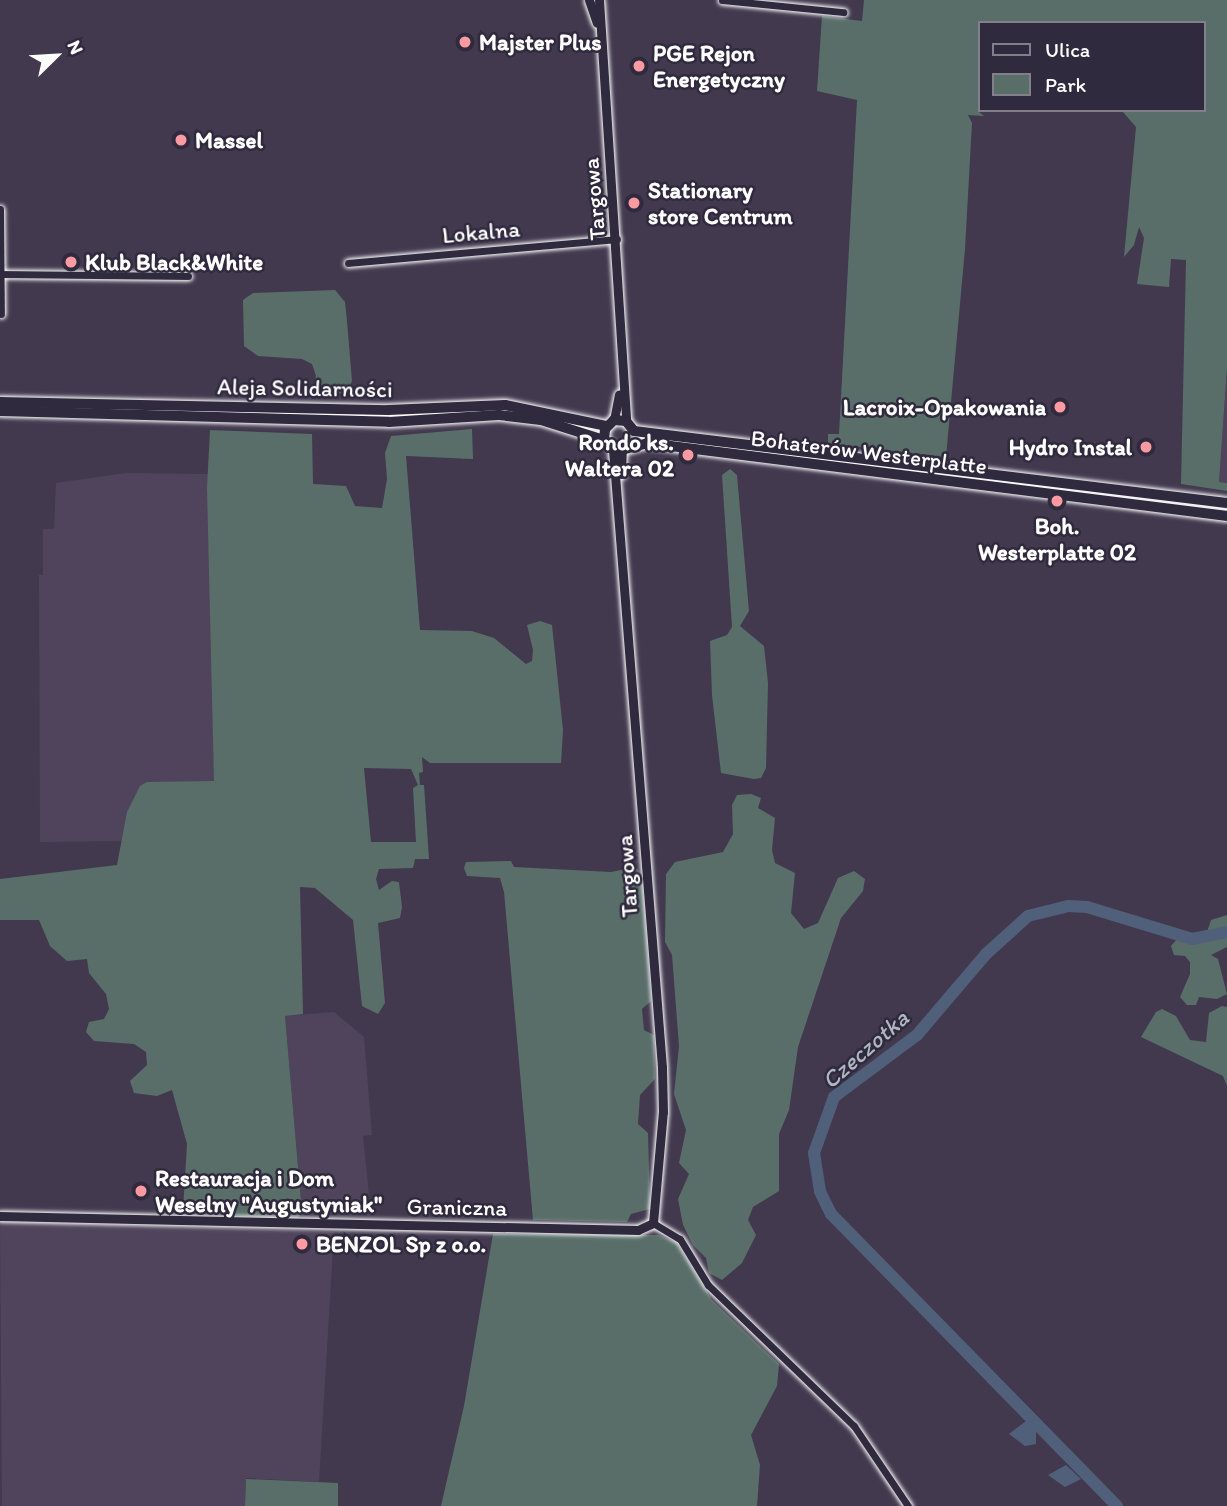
<!DOCTYPE html>
<meta charset="utf-8">
<style>
body{margin:0}
#map{position:relative;width:1227px;height:1506px;overflow:hidden;background:#42394f;font-family:Itim,sans-serif}
div>[style]{position:absolute}
.built>*{inset:0;background:#4f445b}
.green>*{inset:0;background:#596e69}
.water>*{inset:0;background:#50607a}
.river>*{height:12px;margin:-6px;padding:0 6px;transform-origin:6px;border-radius:6px;background:#50607a}
.roads{filter:drop-shadow(0 0 2px #fff) drop-shadow(0 0 2px #fff)}
.minor>*{height:7px;margin:-3.5px;padding:0 3.5px;transform-origin:3.5px;border-radius:3.5px;background:#2f2a3d}
.tertiary>*{height:9px;margin:-4.5px;padding:0 4.5px;transform-origin:4.5px;border-radius:4.5px;background:#2f2a3d}
.secondary>*{height:10px;margin:-5px;padding:0 5px;transform-origin:5px;border-radius:5px;background:#2f2a3d}
.dots>*{width:19px;height:19px;translate:-50% -50%;box-sizing:border-box;border:4px solid #2f2a3d;border-radius:50%}
span{translate:-50% -50%;white-space:nowrap;text-align:center;line-height:1.15;-webkit-text-stroke:5px #2f2a3d;paint-order:stroke}
.poi-label{font-size:23px;color:#fff;font-weight:700}
.left{translate:0 -50%;text-align:left}
.right{translate:-100% -50%;text-align:right}
.street-label{font-size:23px;color:#fff}
.water-label{font-size:24px;color:#b0b7c3;font-style:italic}
.legend{position:absolute;left:978px;top:21px;width:228px;height:91px;box-sizing:border-box;background:#2f2a3d;border:2px solid #827f8b;margin:0;padding:9px 12px;list-style:none;font-size:21px;color:#fff}
.legend li{display:flex;align-items:center;gap:14px;height:35px}
.legend b{width:35px;border:2px solid #827f8b}
.north{position:absolute;left:21px;top:21px;width:70px;height:70px;-webkit-text-stroke:5px #2f2a3d;paint-order:stroke;rotate:66deg;font-size:19px;font-weight:700;line-height:28px;text-align:center;color:#fff}
.north::after{content:'';display:block;margin:auto;width:24px;height:32px;background:#fff;clip-path:polygon(50% 0,100% 100%,50% 72%,0 100%)}
</style>
<div id="map">
<div class="built">
<i style="clip-path:polygon(1227px 368px,1227px 483px,1219px 482px)"></i>
<i style="clip-path:polygon(126px 473px,210px 474px,215px 840px,40px 842px,39px 575px,43px 575px,43px 529px,54px 529px,56px 483px)"></i>
<i style="clip-path:polygon(334px 1012px,364px 1037px,372px 1135px,363px 1136px,371px 1215px,302px 1213px,285px 1016px)"></i>
<i style="clip-path:polygon(0 1221px,334px 1232px,319px 1482px,246px 1478px,245px 1506px,2px 1506px)"></i>
</div>
<div class="green">
<i style="clip-path:polygon(864px 0,1227px 0,1227px 368px,1219px 482px,1227px 483px,1227px 491px,1181px 484px,1186px 260px,1171px 259px,1169px 287px,1137px 284px,1144px 238px,1139px 227px,1134px 245px,1124px 257px,1136px 127px,1123px 112px,1112px 110px,1204px 110px,1204px 23px,980px 23px,979px 112px,984px 116px,968px 115px,972px 123px,965px 249px,946px 457px,828px 443px,828px 434px,839px 434px,857px 100px,817px 91px,822px 16px,862px 21px)"></i>
<i style="clip-path:polygon(335px 290px,345px 302px,347px 321px,352px 381px,347px 393px,311px 394px,316px 376px,312px 364px,302px 359px,258px 356px,244px 346px,243px 300px,253px 293px)"></i>
<i style="clip-path:polygon(evenodd,472px 429px,473px 459px,406px 456px,420px 630px,472px 631px,494px 638px,526px 664px,532px 661px,533px 650px,527px 625px,540px 621px,552px 625px,563px 730px,561px 763px,430px 763px,422px 757px,423px 772px,419px 773px,420px 785px,424px 785px,429px 859px,415px 859px,413px 868px,379px 869px,376px 879px,379px 890px,392px 881px,399px 882px,402px 907px,400px 918px,378px 923px,385px 1003px,378px 1014px,362px 1006px,353px 920px,315px 888px,300px 887px,303px 1014px,285px 1016px,302px 1213px,296px 1220px,183px 1211px,187px 1144px,172px 1090px,157px 1096px,134px 1093px,130px 1081px,147px 1065px,146px 1052px,134px 1044px,94px 1041px,86px 1032px,89px 1022px,104px 1019px,109px 1009px,106px 994px,89px 973px,87px 959px,67px 961px,50px 946px,39px 920px,0 920px,0 879px,117px 865px,127px 812px,140px 786px,147px 782px,214px 781px,207px 488px,210px 430px,312px 434px,313px 484px,346px 486px,355px 506px,382px 508px,387px 479px,385px 453px,391px 436px,472px 429px,364px 768px,411px 769px,418px 785px,413px 788px,416px 842px,371px 842px,364px 768px)"></i>
<i style="clip-path:polygon(730px 469px,737px 475px,749px 611px,740px 626px,764px 646px,768px 683px,766px 768px,761px 778px,754px 779px,721px 773px,712px 695px,710px 641px,727px 635px,732px 627px,722px 475px)"></i>
<i style="clip-path:polygon(751px 794px,761px 798px,758px 808px,775px 818px,772px 850px,775px 863px,795px 873px,791px 913px,804px 929px,818px 923px,838px 878px,854px 871px,865px 879px,863px 891px,841px 918px,798px 1047px,789px 1110px,779px 1134px,779px 1191px,753px 1207px,748px 1220px,756px 1235px,742px 1263px,722px 1280px,709px 1273px,706px 1258px,693px 1245px,683px 1225px,678px 1199px,689px 1174px,679px 1163px,686px 1130px,674px 1094px,679px 1046px,672px 955px,665px 942px,666px 874px,675px 862px,723px 852px,733px 834px,732px 805px,737px 795px)"></i>
<i style="clip-path:polygon(511px 861px,514px 867px,611px 872px,636px 867px,642px 876px,651px 1001px,642px 1009px,644px 1030px,654px 1035px,655px 1079px,640px 1095px,638px 1124px,648px 1133px,650px 1209px,631px 1214px,627px 1222px,533px 1220px,504px 892px,500px 878px,467px 876px,464px 868px,466px 862px)"></i>
<i style="clip-path:polygon(1227px 915px,1227px 947px,1211px 955px,1218px 959px,1227px 994px,1217px 999px,1199px 997px,1196px 1005px,1187px 1005px,1180px 997px,1190px 974px,1190px 962px,1185px 956px,1174px 955px,1171px 946px,1177px 939px,1185px 943px,1204px 941px,1211px 920px)"></i>
<i style="clip-path:polygon(1222px 1006px,1227px 1007px,1227px 1086px,1223px 1076px,1141px 1037px,1156px 1012px,1162px 1009px,1176px 1016px,1190px 1040px,1206px 1042px,1209px 1013px)"></i>
<i style="clip-path:polygon(493px 1234px,658px 1235px,676px 1242px,712px 1300px,779px 1364px,777px 1386px,751px 1435px,760px 1465px,757px 1506px,441px 1506px,464px 1406px)"></i>
<i style="clip-path:polygon(246px 1479px,338px 1483px,338px 1506px,245px 1506px)"></i>
</div>
<div class="water">
<i style="clip-path:polygon(1026px 1421px,1036px 1431px,1036px 1444px,1025px 1446px,1009px 1434px)"></i>
<i style="clip-path:polygon(1066px 1465px,1081px 1479px,1065px 1487px,1048px 1475px)"></i>
</div>
<div class="river">
<i style="left:1117px;top:1506px;width:409px;rotate:-134.4deg"></i>
<i style="left:831px;top:1214px;width:25px;rotate:-116deg"></i>
<i style="left:820px;top:1191px;width:38px;rotate:-99deg"></i>
<i style="left:814px;top:1153px;width:59px;rotate:-70.3deg"></i>
<i style="left:834px;top:1097px;width:104px;rotate:-36.8deg"></i>
<i style="left:917px;top:1035px;width:106px;rotate:-49.6deg"></i>
<i style="left:986px;top:954px;width:57px;rotate:-42.1deg"></i>
<i style="left:1028px;top:916px;width:41px;rotate:-14deg"></i>
<i style="left:1068px;top:906px;width:19px;rotate:3deg"></i>
<i style="left:1087px;top:907px;width:110px;rotate:16.9deg"></i>
<i style="left:1192px;top:939px;width:36px;rotate:-11deg"></i>
</div>
<div class="roads">
<div class="minor">
<i style="left:722px;top:0;width:122px;rotate:5.7deg"></i>
<i style="left:0;top:209px;width:105px;rotate:89.5deg"></i>
<i style="left:348px;top:263px;width:270px;rotate:-5.1deg"></i>
<i style="left:1px;top:274px;width:187px;rotate:0.6deg"></i>
<i style="left:653px;top:1223px;width:31px;rotate:31deg"></i>
<i style="left:680px;top:1239px;width:54px;rotate:58.7deg"></i>
<i style="left:708px;top:1285px;width:203px;rotate:44deg"></i>
<i style="left:854px;top:1426px;width:97px;rotate:56deg"></i>
</div>
<div class="tertiary">
<i style="left:589px;top:0;width:24px;rotate:71deg"></i>
<i style="left:599px;top:0;width:422px;rotate:86.3deg"></i>
<i style="left:614px;top:420px;width:26px;rotate:-79deg"></i>
<i style="left:621px;top:474px;width:24px;rotate:-88deg"></i>
<i style="left:0;top:1216px;width:638px;rotate:1.26deg"></i>
<i style="left:638px;top:1230px;width:17px;rotate:-25deg"></i>
<i style="left:653px;top:1223px;width:111px;rotate:-84.9deg"></i>
<i style="left:663px;top:1112px;width:45px;rotate:-91.3deg"></i>
<i style="left:662px;top:1067px;width:619px;rotate:-94.54deg"></i>
</div>
<div class="secondary">
<i style="left:0;top:402px;width:388px;rotate:1.2deg"></i>
<i style="left:388px;top:410px;width:117px;rotate:-2.4deg"></i>
<i style="left:505px;top:405px;width:103px;rotate:11.7deg"></i>
<i style="left:0;top:411px;width:389px;rotate:1.6deg"></i>
<i style="left:389px;top:422px;width:110px;rotate:-3.6deg"></i>
<i style="left:499px;top:415px;width:42px;rotate:6.8deg"></i>
<i style="left:541px;top:420px;width:66px;rotate:17.6deg"></i>
<i style="left:634px;top:431px;width:13px;rotate:-129deg"></i>
<i style="left:626px;top:421px;width:12px;rotate:-175deg"></i>
<i style="left:614px;top:420px;width:13px;rotate:135deg"></i>
<i style="left:605px;top:429px;width:11px;rotate:95deg"></i>
<i style="left:604px;top:440px;width:18px;rotate:38deg"></i>
<i style="left:618px;top:451px;width:30px;rotate:-15deg"></i>
<i style="left:647px;top:443px;width:585px;rotate:7.17deg"></i>
<i style="left:634px;top:431px;width:597px;rotate:6.92deg"></i>
</div>
</div>
<div class="dots">
<i style="left:465px;top:42px;background:#ff9aa2"></i>
<i style="left:639px;top:66px;background:#ff9aa2"></i>
<i style="left:181px;top:140px;background:#ff9aa2"></i>
<i style="left:634px;top:203px;background:#ff9aa2"></i>
<i style="left:71px;top:262px;background:#ff9aa2"></i>
<i style="left:1060px;top:407px;background:#ff9aa2"></i>
<i style="left:1146px;top:447px;background:#ff9aa2"></i>
<i style="left:688px;top:455px;background:#ff9aa2"></i>
<i style="left:1057px;top:501px;background:#ff9aa2"></i>
<i style="left:141px;top:1191px;background:#ff9aa2"></i>
<i style="left:302px;top:1244px;background:#ff9aa2"></i>
</div>
<div class="poi-label">
<span class="left" style="left:479px;top:42px">Majster Plus</span>
<span class="left" style="left:653px;top:66px">PGE Rejon<br>Energetyczny</span>
<span class="left" style="left:195px;top:140px">Massel</span>
<span class="left" style="left:648px;top:203px">Stationary<br>store Centrum</span>
<span class="left" style="left:85px;top:262px">Klub Black&amp;White</span>
<span class="right" style="left:1046px;top:407px">Lacroix-Opakowania</span>
<span class="right" style="left:674px;top:455px">Rondo ks.<br>Waltera 02</span>
<span class="right" style="left:1132px;top:447px">Hydro Instal</span>
<span style="left:1057px;top:539px">Boh.<br>Westerplatte 02</span>
<span class="left" style="left:155px;top:1191px">Restauracja i Dom<br>Weselny "Augustyniak"</span>
<span class="left" style="left:316px;top:1244px">BENZOL Sp z o.o.</span>
</div>
<div class="street-label">
<span style="left:594px;top:199px;rotate:-95deg">Targowa</span>
<span style="left:481px;top:232px;rotate:-5deg">Lokalna</span>
<span style="left:305px;top:388px;rotate:1deg">Aleja Solidarności</span>
<span style="left:869px;top:452px;rotate:7deg">Bohaterów Westerplatte</span>
<span style="left:627px;top:876px;rotate:-94deg">Targowa</span>
<span style="left:457px;top:1207px;rotate:1deg">Graniczna</span>
</div>
<div class="water-label">
<span style="left:865px;top:1049px;rotate:-41deg">Czeczotka</span>
</div>
<ul class="legend">
<li><b style="height:9px;background:#2f2a3d"></b>Ulica</li>
<li><b style="height:19px;background:#596e69"></b>Park</li>
</ul>
<div class="north">N</div>
</div>
